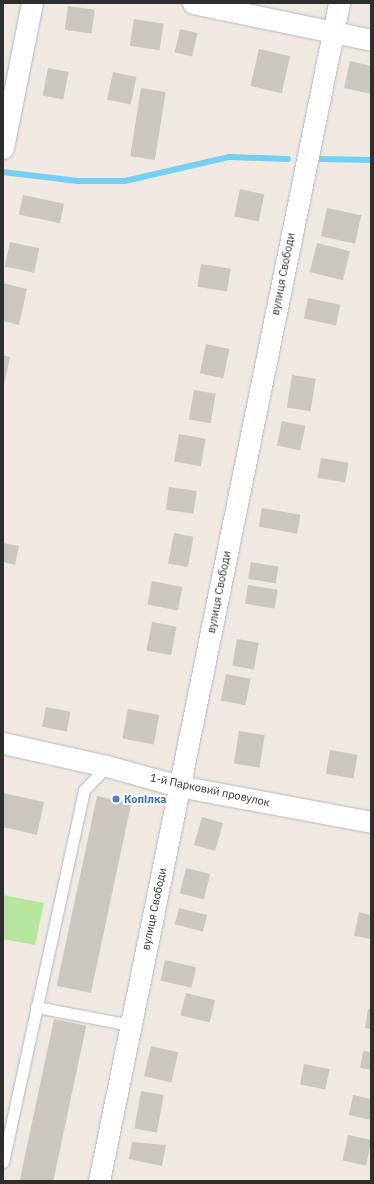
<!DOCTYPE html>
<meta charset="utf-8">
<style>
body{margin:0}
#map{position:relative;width:374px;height:1184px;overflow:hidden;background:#efe9e1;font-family:"IBM Plex Sans",sans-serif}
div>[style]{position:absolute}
.green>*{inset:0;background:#b6e59e}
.stream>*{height:5.5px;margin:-2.75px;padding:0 2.75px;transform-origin:2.75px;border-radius:2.75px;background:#75cff0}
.building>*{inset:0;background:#cbc7bf;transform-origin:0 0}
.roads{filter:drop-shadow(0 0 1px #b4b7c1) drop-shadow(0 0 1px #b4b7c1)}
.lane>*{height:11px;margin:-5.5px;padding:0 5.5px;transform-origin:5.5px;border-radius:5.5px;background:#fff}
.street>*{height:21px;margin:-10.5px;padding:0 10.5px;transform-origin:10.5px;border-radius:10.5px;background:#fff}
.dots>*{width:11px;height:11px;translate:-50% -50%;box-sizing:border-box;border:2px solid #fff;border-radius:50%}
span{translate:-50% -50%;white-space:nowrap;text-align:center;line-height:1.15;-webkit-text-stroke:4px #fff;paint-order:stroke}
.street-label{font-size:11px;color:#2e2e2e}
.shop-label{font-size:11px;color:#366cbe;font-weight:700}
.left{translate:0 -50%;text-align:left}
.frame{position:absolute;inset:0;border:4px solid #2e2e2e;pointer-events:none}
</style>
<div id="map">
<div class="green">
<i style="clip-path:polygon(3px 895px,44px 903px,35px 945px,3px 939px)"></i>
</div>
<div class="stream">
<i style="left:321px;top:159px;width:50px;rotate:1.1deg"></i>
<i style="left:3px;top:172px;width:75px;rotate:6.9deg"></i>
<i style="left:77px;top:181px;width:48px"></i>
<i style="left:125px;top:181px;width:107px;rotate:-13deg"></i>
<i style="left:229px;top:157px;width:59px;rotate:1.9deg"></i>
</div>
<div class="building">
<i style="left:68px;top:6px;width:27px;height:24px;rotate:8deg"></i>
<i style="left:134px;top:19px;width:30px;height:27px;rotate:9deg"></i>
<i style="left:180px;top:29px;width:18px;height:24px;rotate:13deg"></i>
<i style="left:259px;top:49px;width:32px;height:38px;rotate:13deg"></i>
<i style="clip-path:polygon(350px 61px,371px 66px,371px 94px,344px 88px)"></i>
<i style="left:48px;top:68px;width:21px;height:28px;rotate:11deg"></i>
<i style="left:113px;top:72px;width:24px;height:28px;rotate:12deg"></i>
<i style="left:141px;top:88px;width:25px;height:69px;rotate:9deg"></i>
<i style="left:240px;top:189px;width:25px;height:28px;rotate:12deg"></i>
<i style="left:23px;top:195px;width:42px;height:20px;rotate:12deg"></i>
<i style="left:327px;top:208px;width:35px;height:29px;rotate:12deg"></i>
<i style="left:10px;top:242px;width:30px;height:25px;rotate:12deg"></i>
<i style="left:317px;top:243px;width:34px;height:30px;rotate:14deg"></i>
<i style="left:201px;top:264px;width:30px;height:23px;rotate:9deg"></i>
<i style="clip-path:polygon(3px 283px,27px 289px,19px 325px,3px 321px)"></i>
<i style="left:308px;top:298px;width:33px;height:21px;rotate:12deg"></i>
<i style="left:206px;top:344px;width:24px;height:30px;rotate:12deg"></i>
<i style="clip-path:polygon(3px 355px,10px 357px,4px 385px,3px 385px)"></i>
<i style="left:292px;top:375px;width:24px;height:33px;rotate:9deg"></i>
<i style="left:194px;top:390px;width:22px;height:30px;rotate:10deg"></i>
<i style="left:282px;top:421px;width:24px;height:25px;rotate:12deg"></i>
<i style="left:179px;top:434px;width:27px;height:28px;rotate:10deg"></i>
<i style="left:321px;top:458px;width:28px;height:20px;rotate:10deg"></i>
<i style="left:169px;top:487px;width:28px;height:23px;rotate:8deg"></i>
<i style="left:262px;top:508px;width:39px;height:19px;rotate:10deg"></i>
<i style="left:174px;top:533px;width:20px;height:31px;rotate:11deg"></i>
<i style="clip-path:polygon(3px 543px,19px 546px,15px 565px,3px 562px)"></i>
<i style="left:251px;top:562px;width:28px;height:17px;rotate:10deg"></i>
<i style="left:152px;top:581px;width:31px;height:24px;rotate:11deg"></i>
<i style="left:248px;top:585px;width:30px;height:19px;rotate:9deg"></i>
<i style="left:152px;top:622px;width:25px;height:29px;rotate:11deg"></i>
<i style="left:237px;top:639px;width:22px;height:27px;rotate:10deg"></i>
<i style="left:226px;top:674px;width:25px;height:27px;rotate:11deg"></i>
<i style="left:46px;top:707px;width:25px;height:20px;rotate:11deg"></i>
<i style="left:128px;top:709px;width:32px;height:30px;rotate:11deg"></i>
<i style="left:239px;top:731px;width:26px;height:33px;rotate:9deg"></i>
<i style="left:330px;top:750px;width:28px;height:24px;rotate:10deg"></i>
<i style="clip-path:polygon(3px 793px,44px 802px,37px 835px,3px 827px)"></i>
<i style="left:97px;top:796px;width:35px;height:194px;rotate:12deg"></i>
<i style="left:202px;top:817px;width:22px;height:29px;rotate:16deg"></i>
<i style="left:186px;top:868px;width:25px;height:26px;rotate:14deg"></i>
<i style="left:179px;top:908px;width:29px;height:17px;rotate:14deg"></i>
<i style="clip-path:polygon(359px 912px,371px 915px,371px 939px,354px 936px)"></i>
<i style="left:165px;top:960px;width:32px;height:21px;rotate:13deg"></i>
<i style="left:186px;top:993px;width:30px;height:23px;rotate:14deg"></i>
<i style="clip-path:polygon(368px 1009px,371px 1009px,371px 1029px,365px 1028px)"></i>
<i style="left:54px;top:1019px;width:33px;height:166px;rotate:12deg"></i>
<i style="left:151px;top:1046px;width:28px;height:31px;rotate:13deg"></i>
<i style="clip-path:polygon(363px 1051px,371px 1052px,371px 1070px,360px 1068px)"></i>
<i style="left:304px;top:1064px;width:26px;height:21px;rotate:11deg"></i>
<i style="left:141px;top:1091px;width:23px;height:38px;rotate:10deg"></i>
<i style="clip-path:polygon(353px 1095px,371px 1099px,371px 1120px,349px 1115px)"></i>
<i style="left:348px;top:1135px;width:24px;height:26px;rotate:12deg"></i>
<i style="clip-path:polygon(132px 1142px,166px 1145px,162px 1166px,129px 1159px)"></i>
</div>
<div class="roads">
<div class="lane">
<i style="left:36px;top:1007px;width:96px;rotate:10.8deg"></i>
<i style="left:3px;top:1162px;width:381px;rotate:-77.7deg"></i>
<i style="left:84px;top:790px;width:33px;rotate:-46deg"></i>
</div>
<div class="street">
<i style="left:193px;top:3px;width:182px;rotate:11.7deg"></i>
<i style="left:3px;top:148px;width:148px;rotate:-78.7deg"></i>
<i style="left:3px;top:743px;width:107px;rotate:12.5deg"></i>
<i style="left:107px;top:766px;width:75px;rotate:15.5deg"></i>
<i style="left:179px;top:786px;width:195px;rotate:10.6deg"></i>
<i style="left:99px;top:1181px;width:1202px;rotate:-78.48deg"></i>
</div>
</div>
<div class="dots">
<i style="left:116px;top:799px;background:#3f7fe0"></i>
</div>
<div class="street-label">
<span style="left:283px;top:274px;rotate:-79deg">вулиця Свободи</span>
<span style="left:219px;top:592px;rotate:-79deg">вулиця Свободи</span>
<span style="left:210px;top:790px;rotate:12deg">1-й Парковий провулок</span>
<span style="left:154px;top:909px;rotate:-78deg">вулиця Свободи</span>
</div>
<div class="shop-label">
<span class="left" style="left:124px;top:799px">Копілка</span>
</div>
<div class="frame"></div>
</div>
